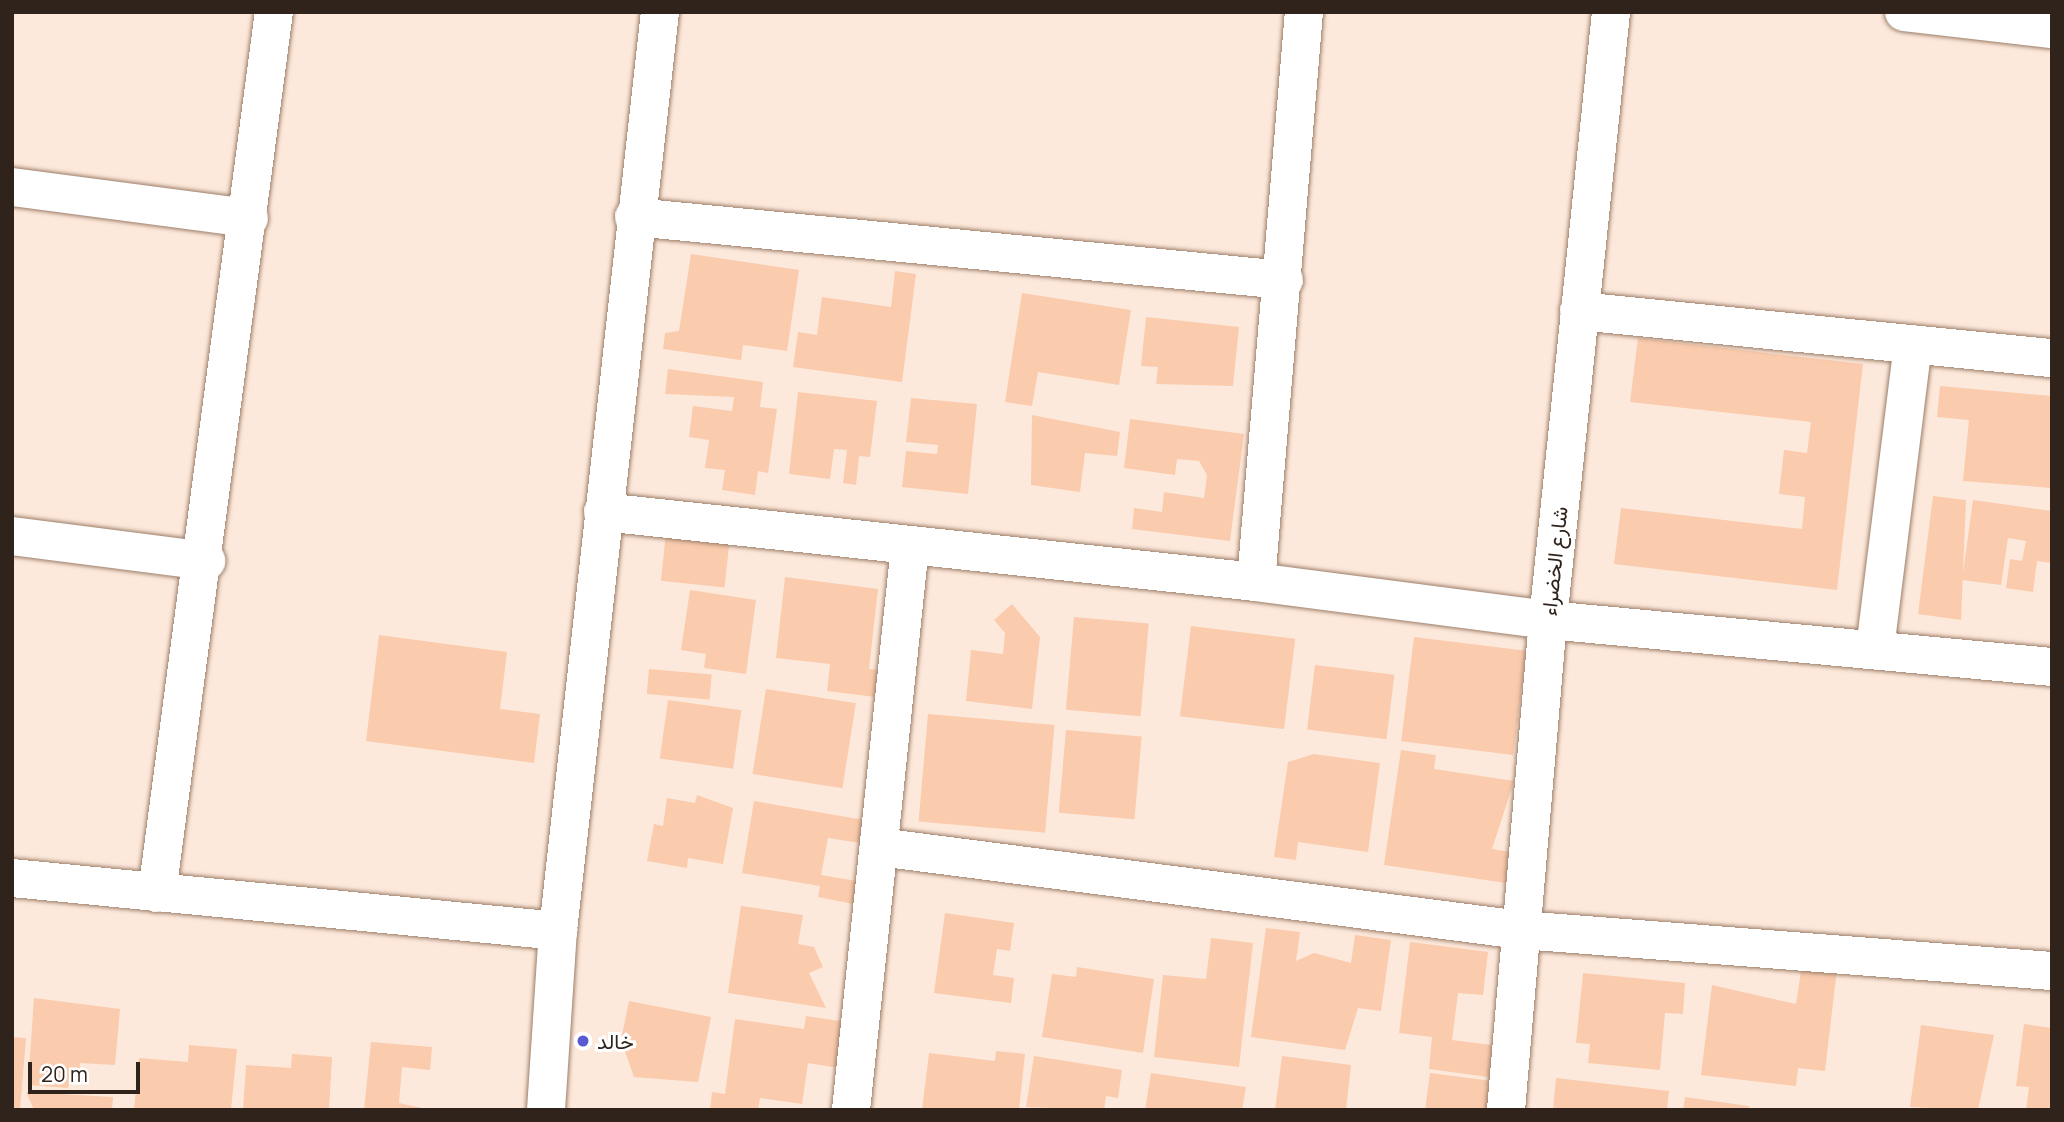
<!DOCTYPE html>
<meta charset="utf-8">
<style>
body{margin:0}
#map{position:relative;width:2064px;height:1122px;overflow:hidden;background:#fde9db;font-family:Manrope,Vazirmatn,sans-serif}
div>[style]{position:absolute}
.building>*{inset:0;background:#facbad;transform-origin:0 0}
.roads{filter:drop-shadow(0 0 2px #9c7e69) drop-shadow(0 0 2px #9c7e69)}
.minor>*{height:38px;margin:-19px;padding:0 19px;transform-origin:19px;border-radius:19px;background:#fff}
.dots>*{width:19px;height:19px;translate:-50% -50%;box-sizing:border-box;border:4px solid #fff;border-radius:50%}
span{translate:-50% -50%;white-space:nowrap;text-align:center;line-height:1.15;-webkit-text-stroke:6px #fff;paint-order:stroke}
.street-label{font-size:21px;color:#2f231b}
.poi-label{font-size:21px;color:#2f231b}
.left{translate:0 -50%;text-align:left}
.frame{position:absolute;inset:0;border:14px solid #2f231b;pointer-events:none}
.scale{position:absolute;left:28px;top:1062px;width:112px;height:32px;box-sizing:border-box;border:4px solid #2f231b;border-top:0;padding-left:9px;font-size:21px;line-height:24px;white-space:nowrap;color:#2f231b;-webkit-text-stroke:5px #fff;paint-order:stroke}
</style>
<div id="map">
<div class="building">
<i style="clip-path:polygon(691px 254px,799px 270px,787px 351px,743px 345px,741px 360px,663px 349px,665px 333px,679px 331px)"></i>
<i style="clip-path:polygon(895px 271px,916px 274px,902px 382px,793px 367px,798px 332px,817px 335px,822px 297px,891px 307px)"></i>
<i style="clip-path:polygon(1022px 293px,1131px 310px,1119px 385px,1038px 372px,1032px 406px,1005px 402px)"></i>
<i style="clip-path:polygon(1146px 317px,1239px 327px,1233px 386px,1156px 384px,1158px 367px,1141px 366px)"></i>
<i style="clip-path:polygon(1638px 338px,1863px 364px,1837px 590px,1614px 564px,1621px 508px,1802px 529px,1805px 497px,1779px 494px,1784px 450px,1807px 453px,1811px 422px,1630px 402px)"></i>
<i style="clip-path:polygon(668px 369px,763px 382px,760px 407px,777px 409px,768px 473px,758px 471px,755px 495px,722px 490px,725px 470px,705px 468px,709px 440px,689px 437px,693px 406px,732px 411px,734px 397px,665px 394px)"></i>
<i style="clip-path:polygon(1940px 386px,2052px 396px,2052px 488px,1963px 481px,1969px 420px,1937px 417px)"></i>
<i style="clip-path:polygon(798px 392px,877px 401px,870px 457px,859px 456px,856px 485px,843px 483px,847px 450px,834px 449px,830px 479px,789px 474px)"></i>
<i style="clip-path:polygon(911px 398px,977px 404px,968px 494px,902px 487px,906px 451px,937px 454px,938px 445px,906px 442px)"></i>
<i style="clip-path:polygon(1032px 415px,1120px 432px,1117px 456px,1085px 453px,1080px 492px,1031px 485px)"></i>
<i style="clip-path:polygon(1130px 419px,1244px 434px,1230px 541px,1132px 529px,1134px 508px,1162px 512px,1164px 492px,1204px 498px,1207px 475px,1199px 461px,1177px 459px,1175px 475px,1124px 468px)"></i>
<i style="clip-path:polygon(1933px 496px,1966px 500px,1961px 620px,1918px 614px)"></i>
<i style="clip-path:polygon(1973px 500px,2052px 511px,2052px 563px,2037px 561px,2033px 592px,2006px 588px,2010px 559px,2022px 561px,2026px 541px,2008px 538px,2001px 585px,1962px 580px)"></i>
<i style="left:666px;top:533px;width:64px;height:48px;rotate:6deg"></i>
<i style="clip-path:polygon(785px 577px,878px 589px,869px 669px,878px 670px,875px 697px,827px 691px,830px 664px,776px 658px)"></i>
<i style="clip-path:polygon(690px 590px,756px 600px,746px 674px,704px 668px,706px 654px,681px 650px)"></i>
<i style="clip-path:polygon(1012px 604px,1040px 637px,1032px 709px,966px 701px,971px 650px,1003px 654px,1005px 633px,994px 620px)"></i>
<i style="left:1074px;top:617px;width:75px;height:93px;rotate:5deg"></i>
<i style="left:1191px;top:626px;width:105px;height:91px;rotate:7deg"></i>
<i style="clip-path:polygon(379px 635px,507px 652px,500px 709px,540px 714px,534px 763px,366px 741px)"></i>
<i style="left:1414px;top:637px;width:113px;height:105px;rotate:7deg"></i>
<i style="left:1315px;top:665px;width:80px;height:65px;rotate:7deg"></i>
<i style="left:649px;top:669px;width:63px;height:25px;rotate:5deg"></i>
<i style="left:766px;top:689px;width:91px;height:86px;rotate:9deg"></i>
<i style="left:668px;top:700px;width:74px;height:59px;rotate:8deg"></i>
<i style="left:928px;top:714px;width:127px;height:108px;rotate:5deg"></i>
<i style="left:1066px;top:730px;width:76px;height:83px;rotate:5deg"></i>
<i style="clip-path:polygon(1401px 750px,1436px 755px,1434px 769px,1514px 781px,1492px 849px,1510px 852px,1506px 883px,1384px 865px)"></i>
<i style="clip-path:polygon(1314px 754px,1380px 763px,1368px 852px,1298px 842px,1296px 860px,1274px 857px,1288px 762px)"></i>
<i style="clip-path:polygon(697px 795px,733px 808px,723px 864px,688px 858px,687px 868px,647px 861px,654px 824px,663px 826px,667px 798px,695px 803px)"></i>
<i style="clip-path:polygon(754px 801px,864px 820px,860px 843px,828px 838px,821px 875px,857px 881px,853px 904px,818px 897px,820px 886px,742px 873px)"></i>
<i style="clip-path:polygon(741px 906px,803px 915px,798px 944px,814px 947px,823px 967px,809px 973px,826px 1008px,728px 993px)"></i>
<i style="clip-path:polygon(945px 913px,1014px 923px,1010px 951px,997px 949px,993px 975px,1014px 978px,1011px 1003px,934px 993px)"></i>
<i style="clip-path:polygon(1266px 928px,1300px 932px,1296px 961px,1314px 953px,1351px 963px,1355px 935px,1391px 940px,1381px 1011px,1358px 1008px,1345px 1050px,1251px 1037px)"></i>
<i style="clip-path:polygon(1211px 938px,1253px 943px,1239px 1067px,1154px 1057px,1163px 975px,1206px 979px)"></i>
<i style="clip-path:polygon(1410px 942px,1488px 952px,1483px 995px,1458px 993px,1452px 1040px,1499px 1046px,1495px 1078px,1429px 1069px,1432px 1037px,1399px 1033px)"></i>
<i style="clip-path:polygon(1802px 964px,1837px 969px,1825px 1071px,1798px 1068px,1796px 1086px,1701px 1075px,1712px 985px,1796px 1004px)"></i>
<i style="clip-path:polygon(1077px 967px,1154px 979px,1143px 1053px,1042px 1037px,1052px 974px,1076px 977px)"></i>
<i style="clip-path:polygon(1583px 973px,1685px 983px,1683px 1014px,1665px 1013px,1660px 1070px,1588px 1063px,1590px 1044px,1576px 1043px)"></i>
<i style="clip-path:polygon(34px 998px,120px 1009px,115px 1065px,80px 1063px,79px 1078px,71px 1078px,68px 1088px,28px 1085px)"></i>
<i style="clip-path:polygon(629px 1001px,711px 1017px,698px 1082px,634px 1077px,621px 1040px)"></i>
<i style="clip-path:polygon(806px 1016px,846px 1022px,839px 1068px,808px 1063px,802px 1104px,760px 1098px,758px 1110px,710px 1110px,712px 1092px,725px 1094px,735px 1019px,804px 1029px)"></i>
<i style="clip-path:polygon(2024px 1024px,2052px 1028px,2052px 1110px,2026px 1110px,2029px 1087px,2016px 1086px)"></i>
<i style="clip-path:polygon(1921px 1025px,1994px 1035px,1978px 1110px,1910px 1107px)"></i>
<i style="clip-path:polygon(12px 1037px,26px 1038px,20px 1110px,12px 1110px)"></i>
<i style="clip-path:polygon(371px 1042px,432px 1047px,430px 1070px,402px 1067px,399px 1103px,431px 1110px,364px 1110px)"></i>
<i style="clip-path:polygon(189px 1045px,237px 1049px,231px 1110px,134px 1110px,139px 1058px,188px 1062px)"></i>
<i style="clip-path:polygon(996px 1051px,1025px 1054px,1019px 1110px,922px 1110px,929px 1053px,995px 1061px)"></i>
<i style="clip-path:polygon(292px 1054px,332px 1057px,329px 1110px,243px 1110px,246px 1065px,291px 1068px)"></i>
<i style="clip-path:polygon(1034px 1056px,1122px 1070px,1118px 1098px,1106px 1096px,1104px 1110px,1026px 1107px)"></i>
<i style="clip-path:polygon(1282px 1056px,1351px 1065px,1346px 1110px,1275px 1110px)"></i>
<i style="clip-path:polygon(1151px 1073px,1246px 1087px,1242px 1110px,1145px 1110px)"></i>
<i style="clip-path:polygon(1430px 1073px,1492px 1081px,1489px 1110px,1425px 1110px)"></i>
<i style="clip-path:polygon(1556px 1078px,1669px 1091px,1667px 1110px,1553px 1110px)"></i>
<i style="clip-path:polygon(26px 1092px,113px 1097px,112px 1110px,34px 1110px)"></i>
<i style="clip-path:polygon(1685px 1097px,1749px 1106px,1749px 1110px,1683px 1110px)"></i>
</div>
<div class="roads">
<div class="minor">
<i style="left:1904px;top:12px;width:149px;rotate:6.6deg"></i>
<i style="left:12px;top:187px;width:239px;rotate:7.5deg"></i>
<i style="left:634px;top:217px;width:653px;rotate:5.54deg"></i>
<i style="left:1579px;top:311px;width:475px;rotate:5.7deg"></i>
<i style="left:603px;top:512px;width:657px;rotate:6.12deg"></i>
<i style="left:1256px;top:582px;width:294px;rotate:7.4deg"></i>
<i style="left:1548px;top:620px;width:506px;rotate:5.33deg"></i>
<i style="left:12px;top:536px;width:196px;rotate:7.3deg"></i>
<i style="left:1256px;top:582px;width:572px;rotate:-85.19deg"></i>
<i style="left:1875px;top:649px;width:307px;rotate:-82.9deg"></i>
<i style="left:879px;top:847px;width:647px;rotate:7.37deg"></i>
<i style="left:1521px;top:930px;width:533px;rotate:4.42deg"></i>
<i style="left:12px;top:878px;width:549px;rotate:5.54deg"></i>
<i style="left:157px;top:893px;width:889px;rotate:-82.44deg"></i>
<i style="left:546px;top:1110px;width:179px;rotate:-86.2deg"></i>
<i style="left:558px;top:931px;width:925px;rotate:-83.67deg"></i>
<i style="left:851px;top:1110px;width:567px;rotate:-84.03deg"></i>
<i style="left:1506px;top:1110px;width:492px;rotate:-85.1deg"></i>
<i style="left:1548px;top:620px;width:611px;rotate:-84.08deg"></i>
</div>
</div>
<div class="dots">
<i style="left:583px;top:1041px;background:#575ad1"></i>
</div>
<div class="street-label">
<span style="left:1554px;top:561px;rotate:-84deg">شارع الخضراء</span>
</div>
<div class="poi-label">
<span class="left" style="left:597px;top:1041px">خالد</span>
</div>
<div class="frame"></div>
<div class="scale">20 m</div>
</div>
